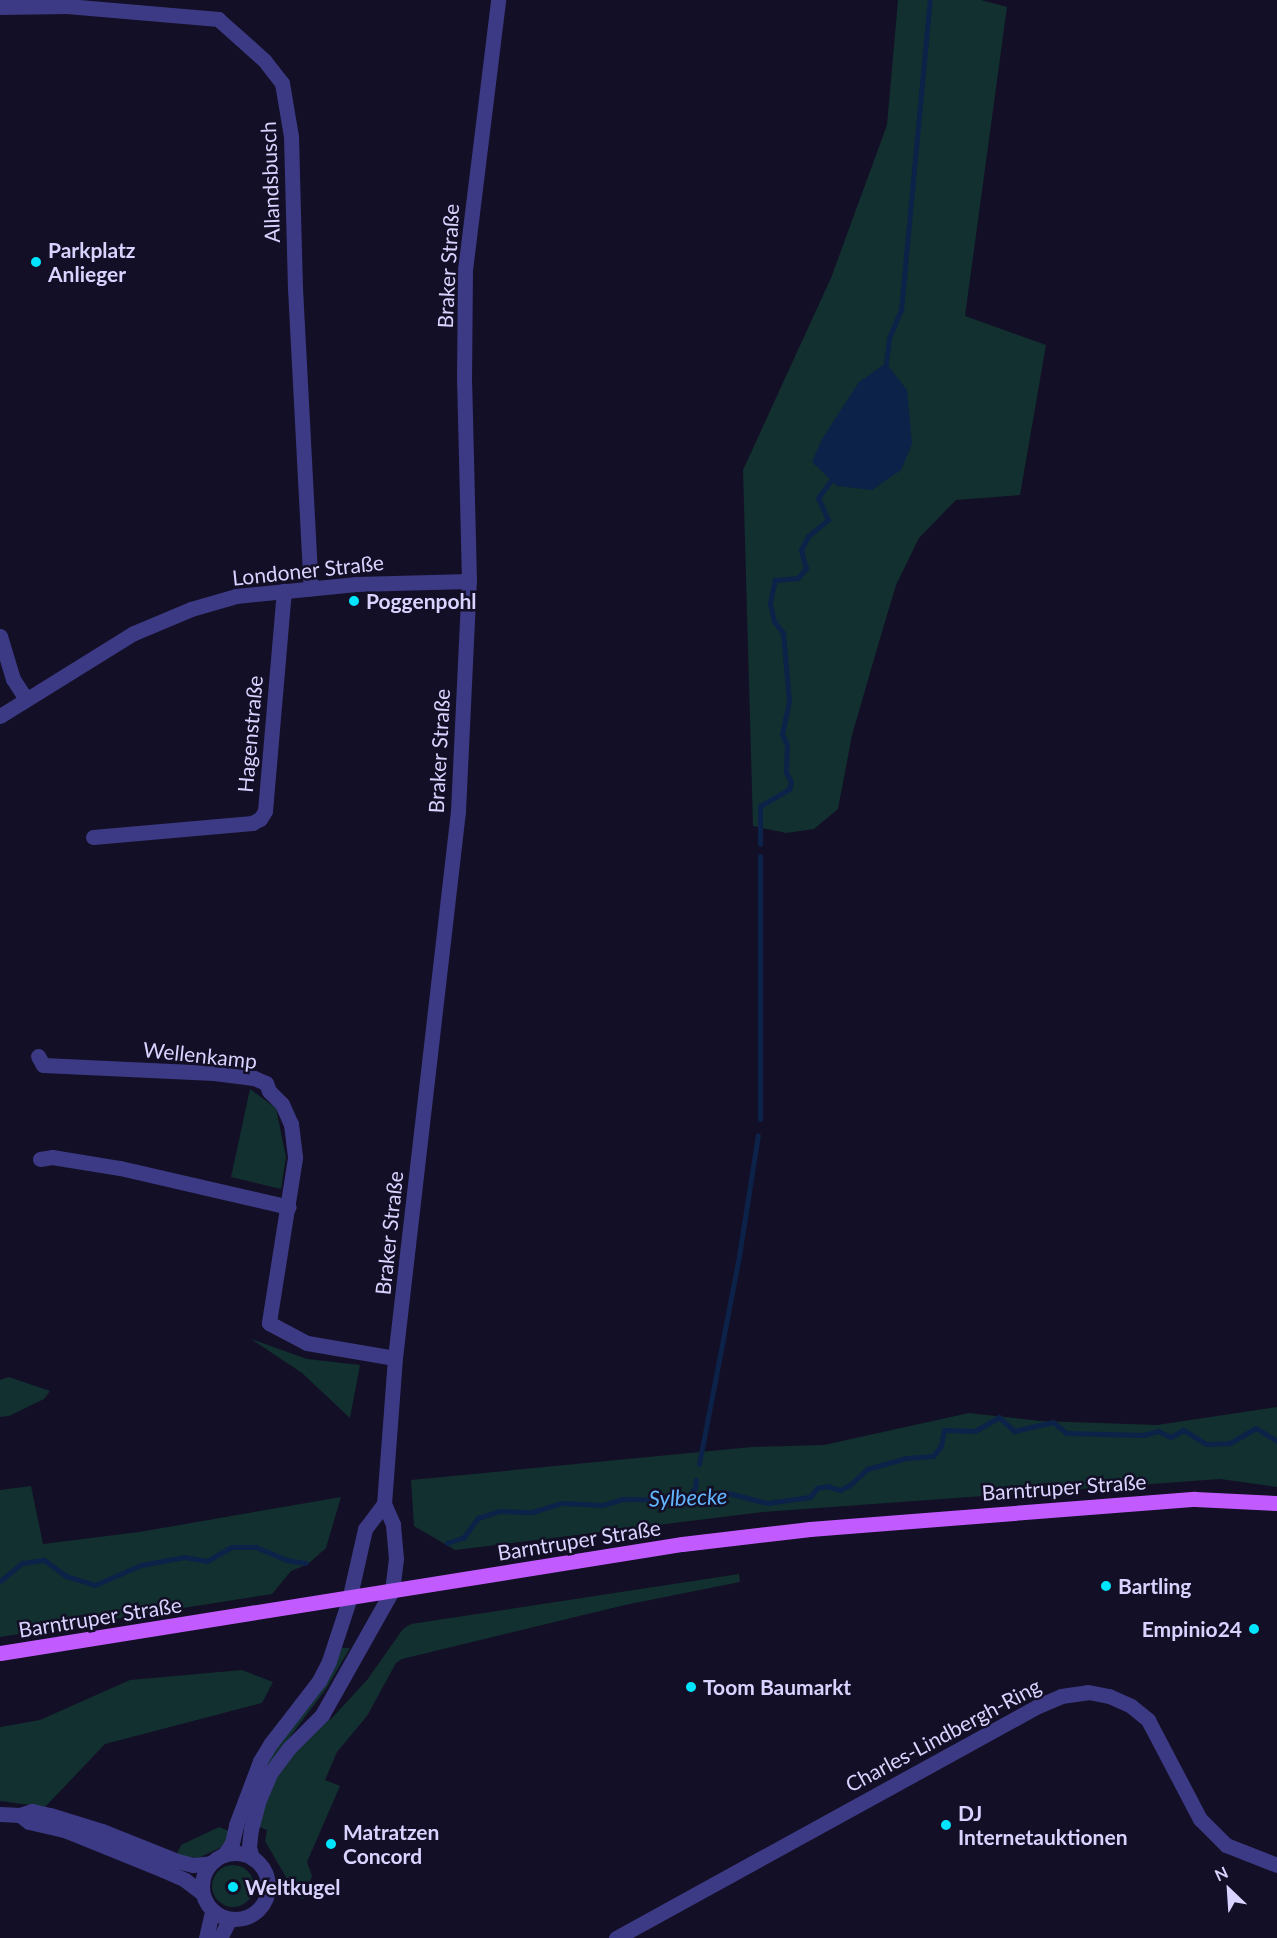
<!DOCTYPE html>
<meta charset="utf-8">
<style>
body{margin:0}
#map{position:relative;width:1277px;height:1938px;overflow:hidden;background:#130f26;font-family:Lato,sans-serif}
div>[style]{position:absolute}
.green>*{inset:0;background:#12302f}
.round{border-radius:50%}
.water>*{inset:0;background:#0c2248}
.stream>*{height:5px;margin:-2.5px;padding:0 2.5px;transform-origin:2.5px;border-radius:2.5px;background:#0c2248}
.minor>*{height:15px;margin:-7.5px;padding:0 7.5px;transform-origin:7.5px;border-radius:7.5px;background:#3d3a85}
.minor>.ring{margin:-7.5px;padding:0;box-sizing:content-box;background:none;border:15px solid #3d3a85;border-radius:50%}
.major>*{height:15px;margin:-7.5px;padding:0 7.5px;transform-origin:7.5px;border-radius:7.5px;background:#c25bff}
.dots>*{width:16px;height:16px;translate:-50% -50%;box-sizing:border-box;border:3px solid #130f26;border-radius:50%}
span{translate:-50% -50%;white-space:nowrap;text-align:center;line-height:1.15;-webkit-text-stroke:5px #130f26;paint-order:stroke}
.street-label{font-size:21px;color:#d9d4ff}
.poi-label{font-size:21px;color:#d9d4ff;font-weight:700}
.left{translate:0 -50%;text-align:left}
.right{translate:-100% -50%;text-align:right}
.water-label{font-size:22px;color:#62b6ff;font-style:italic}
.north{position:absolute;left:1199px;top:1860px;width:60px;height:60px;-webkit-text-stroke:4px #130f26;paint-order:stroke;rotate:335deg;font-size:16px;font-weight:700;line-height:24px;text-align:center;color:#d9d4ff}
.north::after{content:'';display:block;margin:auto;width:21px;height:27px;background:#d9d4ff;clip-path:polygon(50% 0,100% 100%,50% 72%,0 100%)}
</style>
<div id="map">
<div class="green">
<i style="clip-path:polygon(898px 0,981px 0,1007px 7px,965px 316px,1046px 345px,1020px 495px,956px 500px,919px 538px,896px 585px,879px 642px,852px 735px,838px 809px,814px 829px,786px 833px,753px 826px,743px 470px,831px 278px,887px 125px)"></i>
<i style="clip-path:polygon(250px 1089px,276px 1108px,286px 1157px,281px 1189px,231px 1177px)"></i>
<i style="clip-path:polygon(251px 1339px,307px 1359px,360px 1365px,350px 1418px,302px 1373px)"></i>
<i style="clip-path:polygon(9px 1377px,50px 1391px,44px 1399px,9px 1416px,0 1417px,0 1380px)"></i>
<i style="clip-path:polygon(1277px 1407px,1277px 1487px,1220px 1479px,763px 1512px,455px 1550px,414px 1526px,411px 1480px,752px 1447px,824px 1445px,969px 1413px,1041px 1421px,1157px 1425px)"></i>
<i style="clip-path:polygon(31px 1486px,43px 1544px,139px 1532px,341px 1497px,326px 1548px,308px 1564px,291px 1571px,272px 1594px,0 1637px,0 1490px)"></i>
<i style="clip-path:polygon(739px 1574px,740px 1582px,625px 1605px,402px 1659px,396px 1663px,367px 1716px,337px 1752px,325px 1780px,340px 1786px,307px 1862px,312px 1876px,303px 1899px,297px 1896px,265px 1841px,267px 1830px,256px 1826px,262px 1806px,284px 1760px,309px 1735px,332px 1718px,367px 1680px,403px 1629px,411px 1624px)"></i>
<i style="clip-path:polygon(342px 1648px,350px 1648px,326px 1689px,274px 1758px,246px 1823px,241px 1823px,271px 1754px,335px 1664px)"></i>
<i style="clip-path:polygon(242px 1670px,273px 1682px,262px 1703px,105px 1744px,45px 1807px,0 1801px,0 1727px,40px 1720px,130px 1680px)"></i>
<i style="clip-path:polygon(219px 1827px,229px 1831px,226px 1842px,220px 1848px,198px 1858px,176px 1856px,181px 1845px)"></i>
<i class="round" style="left:212px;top:1865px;width:42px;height:42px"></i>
</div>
<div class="water">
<i style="clip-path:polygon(886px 363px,907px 390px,912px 444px,901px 470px,872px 490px,837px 486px,812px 462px,822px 439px,859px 382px)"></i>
</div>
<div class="stream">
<i style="left:886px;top:363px;width:25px;rotate:-83deg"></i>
<i style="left:889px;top:338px;width:30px;rotate:-67deg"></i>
<i style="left:901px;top:310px;width:311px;rotate:-84.7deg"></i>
<i style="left:760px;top:844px;width:38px;rotate:-90deg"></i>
<i style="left:760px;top:806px;width:34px;rotate:-30deg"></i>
<i style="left:789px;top:789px;width:7px;rotate:-74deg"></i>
<i style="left:791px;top:782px;width:11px;rotate:-117deg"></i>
<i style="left:786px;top:772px;width:27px;rotate:-88deg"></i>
<i style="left:787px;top:745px;width:12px;rotate:-114deg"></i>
<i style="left:782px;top:734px;width:34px;rotate:-78deg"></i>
<i style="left:789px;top:701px;width:68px;rotate:-95deg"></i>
<i style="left:783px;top:633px;width:15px;rotate:-127deg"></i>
<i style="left:774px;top:621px;width:18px;rotate:-103deg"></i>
<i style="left:770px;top:603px;width:24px;rotate:-78deg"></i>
<i style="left:775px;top:580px;width:23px;rotate:-5deg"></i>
<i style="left:798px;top:578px;width:13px;rotate:-51deg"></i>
<i style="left:806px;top:568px;width:19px;rotate:-106deg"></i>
<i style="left:801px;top:550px;width:16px;rotate:-63deg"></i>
<i style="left:808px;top:536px;width:26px;rotate:-39deg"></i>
<i style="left:828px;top:520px;width:24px;rotate:-114deg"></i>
<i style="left:818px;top:498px;width:22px;rotate:-54deg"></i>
<i style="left:760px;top:1119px;width:263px;rotate:-90deg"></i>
<i style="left:699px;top:1464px;width:212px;rotate:-79.1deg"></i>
<i style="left:739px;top:1256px;width:122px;rotate:-81.1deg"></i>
<i style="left:686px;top:1499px;width:14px;rotate:-51deg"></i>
<i style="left:695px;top:1488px;width:8px;rotate:-83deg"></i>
<i style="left:447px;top:1543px;width:18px;rotate:-19deg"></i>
<i style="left:464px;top:1537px;width:24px;rotate:-54deg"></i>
<i style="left:478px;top:1518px;width:22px;rotate:-18deg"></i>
<i style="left:499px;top:1511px;width:33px;rotate:2deg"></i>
<i style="left:532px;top:1512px;width:30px;rotate:-17deg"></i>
<i style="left:561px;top:1503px;width:42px;rotate:2.7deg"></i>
<i style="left:603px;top:1505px;width:21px;rotate:-17deg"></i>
<i style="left:623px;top:1499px;width:62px;rotate:0.9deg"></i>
<i style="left:685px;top:1500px;width:44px;rotate:-9.2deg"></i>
<i style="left:728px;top:1493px;width:40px;rotate:14.4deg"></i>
<i style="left:767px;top:1503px;width:43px;rotate:-7.9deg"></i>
<i style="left:810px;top:1497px;width:11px;rotate:-52deg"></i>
<i style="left:817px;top:1488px;width:10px;rotate:-11deg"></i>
<i style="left:827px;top:1486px;width:14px;rotate:17deg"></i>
<i style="left:840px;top:1490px;width:11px;rotate:-27deg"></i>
<i style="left:850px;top:1485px;width:23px;rotate:-43deg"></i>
<i style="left:867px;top:1469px;width:41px;rotate:-15.8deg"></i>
<i style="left:906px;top:1458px;width:27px;rotate:-4deg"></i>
<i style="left:933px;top:1456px;width:13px;rotate:-51deg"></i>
<i style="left:941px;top:1446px;width:16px;rotate:-79deg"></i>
<i style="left:944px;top:1430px;width:31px;rotate:2deg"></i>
<i style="left:975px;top:1431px;width:28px;rotate:-30deg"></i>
<i style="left:999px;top:1417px;width:21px;rotate:43deg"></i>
<i style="left:1014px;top:1431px;width:40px;rotate:-13deg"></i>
<i style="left:1053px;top:1422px;width:17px;rotate:40deg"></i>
<i style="left:1066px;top:1433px;width:77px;rotate:1.5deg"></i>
<i style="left:1143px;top:1435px;width:16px;rotate:-15deg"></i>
<i style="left:1158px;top:1431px;width:14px;rotate:25deg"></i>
<i style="left:1171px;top:1437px;width:14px;rotate:-30deg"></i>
<i style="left:1183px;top:1430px;width:27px;rotate:31deg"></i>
<i style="left:1206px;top:1444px;width:24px;rotate:-2deg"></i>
<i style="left:1230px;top:1443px;width:30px;rotate:-30deg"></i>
<i style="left:1256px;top:1428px;width:25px;rotate:32deg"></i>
<i style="left:0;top:1581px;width:28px;rotate:-39deg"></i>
<i style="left:22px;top:1563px;width:22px;rotate:-8deg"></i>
<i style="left:44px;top:1560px;width:27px;rotate:36deg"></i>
<i style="left:66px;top:1576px;width:30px;rotate:17deg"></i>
<i style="left:95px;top:1585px;width:50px;rotate:-23.5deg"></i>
<i style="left:141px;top:1565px;width:44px;rotate:-10.5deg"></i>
<i style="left:184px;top:1557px;width:23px;rotate:10deg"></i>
<i style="left:207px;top:1561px;width:28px;rotate:-30deg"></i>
<i style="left:231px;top:1547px;width:25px"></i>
<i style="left:256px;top:1547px;width:34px;rotate:23deg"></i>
<i style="left:287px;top:1560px;width:19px;rotate:9deg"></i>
</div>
<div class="minor">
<i style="left:0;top:7px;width:67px;rotate:-0.9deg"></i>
<i style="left:67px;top:6px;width:152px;rotate:4.9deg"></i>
<i style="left:218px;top:19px;width:62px;rotate:41.7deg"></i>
<i style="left:264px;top:60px;width:29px;rotate:52deg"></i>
<i style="left:282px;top:83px;width:54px;rotate:80.4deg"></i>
<i style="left:291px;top:136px;width:152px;rotate:88.5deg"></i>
<i style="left:295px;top:288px;width:301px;rotate:87deg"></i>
<i style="left:0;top:636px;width:45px;rotate:73.2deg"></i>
<i style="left:13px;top:679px;width:24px;rotate:57deg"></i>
<i style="left:0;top:716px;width:158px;rotate:-31.8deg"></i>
<i style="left:134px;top:633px;width:62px;rotate:-22.8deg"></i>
<i style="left:191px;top:609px;width:47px;rotate:-16.1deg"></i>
<i style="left:236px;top:596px;width:121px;rotate:-5.7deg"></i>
<i style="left:356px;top:584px;width:113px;rotate:-1.5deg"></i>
<i style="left:93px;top:837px;width:160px;rotate:-5deg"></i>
<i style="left:252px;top:823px;width:9px;rotate:-27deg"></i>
<i style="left:260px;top:819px;width:9px;rotate:-58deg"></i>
<i style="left:265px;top:811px;width:221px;rotate:-85.1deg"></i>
<i style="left:38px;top:1056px;width:10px;rotate:61deg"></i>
<i style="left:43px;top:1065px;width:171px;rotate:2.7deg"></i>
<i style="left:214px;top:1073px;width:40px;rotate:7.1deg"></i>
<i style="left:254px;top:1078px;width:13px;rotate:23deg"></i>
<i style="left:266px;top:1083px;width:9px;rotate:69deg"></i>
<i style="left:269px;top:1091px;width:18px;rotate:45deg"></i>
<i style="left:282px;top:1104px;width:22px;rotate:66deg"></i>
<i style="left:291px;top:1124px;width:34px;rotate:83deg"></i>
<i style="left:295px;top:1158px;width:167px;rotate:99deg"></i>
<i style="left:269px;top:1323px;width:43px;rotate:27.8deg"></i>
<i style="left:307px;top:1343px;width:89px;rotate:9.7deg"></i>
<i style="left:40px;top:1159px;width:12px;rotate:-9deg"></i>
<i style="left:52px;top:1157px;width:69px;rotate:9.2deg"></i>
<i style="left:120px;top:1168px;width:173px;rotate:13deg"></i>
<i style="left:0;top:1814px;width:20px;rotate:3deg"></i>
<i style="left:20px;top:1815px;width:13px;rotate:-18deg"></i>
<i style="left:32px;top:1811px;width:18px;rotate:13deg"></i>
<i style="left:50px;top:1815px;width:54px;rotate:17.1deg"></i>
<i style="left:102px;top:1831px;width:81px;rotate:21.8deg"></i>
<i style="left:177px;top:1861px;width:16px;rotate:14deg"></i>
<i style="left:193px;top:1865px;width:18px;rotate:-6deg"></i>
<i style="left:20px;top:1815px;width:11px;rotate:38deg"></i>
<i style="left:29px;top:1822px;width:39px;rotate:13deg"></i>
<i style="left:67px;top:1831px;width:104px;rotate:22.1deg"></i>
<i style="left:163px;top:1870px;width:24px;rotate:24deg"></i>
<i style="left:185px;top:1880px;width:21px;rotate:37deg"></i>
<i class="ring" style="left:202px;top:1853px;width:51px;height:51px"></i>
<i style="left:224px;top:1855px;width:14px;rotate:-56deg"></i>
<i style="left:232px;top:1843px;width:18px;rotate:-77deg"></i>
<i style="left:236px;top:1825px;width:68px;rotate:-69.4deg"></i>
<i style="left:260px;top:1761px;width:21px;rotate:-59deg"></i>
<i style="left:271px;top:1743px;width:78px;rotate:-52.3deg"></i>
<i style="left:319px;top:1681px;width:22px;rotate:-63deg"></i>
<i style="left:329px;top:1661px;width:64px;rotate:-71.8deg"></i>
<i style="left:349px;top:1600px;width:73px;rotate:-77.3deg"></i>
<i style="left:365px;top:1529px;width:31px;rotate:-53deg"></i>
<i style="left:252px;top:1858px;width:11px;rotate:-105deg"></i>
<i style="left:249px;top:1847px;width:18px;rotate:-84deg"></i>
<i style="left:251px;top:1829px;width:28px;rotate:-75deg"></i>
<i style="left:258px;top:1802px;width:33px;rotate:-67deg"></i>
<i style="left:271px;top:1772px;width:30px;rotate:-53deg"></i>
<i style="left:289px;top:1748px;width:47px;rotate:-45deg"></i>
<i style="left:322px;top:1715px;width:142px;rotate:-60.6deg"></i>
<i style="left:392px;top:1591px;width:32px;rotate:-83deg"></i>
<i style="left:396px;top:1559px;width:35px;rotate:-95deg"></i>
<i style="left:393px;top:1524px;width:22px;rotate:-114deg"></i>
<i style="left:384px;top:1504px;width:146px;rotate:-85.7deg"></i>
<i style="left:395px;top:1358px;width:551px;rotate:-83.43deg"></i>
<i style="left:458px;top:811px;width:230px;rotate:-87.3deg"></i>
<i style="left:469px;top:581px;width:199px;rotate:-91.4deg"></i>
<i style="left:464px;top:382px;width:112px;rotate:-89.5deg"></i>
<i style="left:465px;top:270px;width:272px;rotate:-83deg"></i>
<i style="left:206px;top:1938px;width:28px;rotate:-77deg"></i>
<i style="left:220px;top:1938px;width:20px;rotate:-63deg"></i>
<i style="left:616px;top:1938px;width:482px;rotate:-28.8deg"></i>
<i style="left:1038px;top:1706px;width:25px;rotate:-23deg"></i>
<i style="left:1061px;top:1696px;width:27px;rotate:-8deg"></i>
<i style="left:1088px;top:1692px;width:21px;rotate:11deg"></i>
<i style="left:1109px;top:1696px;width:24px;rotate:24deg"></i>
<i style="left:1131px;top:1706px;width:22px;rotate:39deg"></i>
<i style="left:1148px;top:1720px;width:112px;rotate:62.3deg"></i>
<i style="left:1200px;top:1819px;width:37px;rotate:45deg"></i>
<i style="left:1226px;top:1845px;width:55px;rotate:21.4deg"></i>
</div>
<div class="major">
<i style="left:0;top:1653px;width:691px;rotate:-9.08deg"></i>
<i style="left:682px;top:1544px;width:129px;rotate:-6.7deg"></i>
<i style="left:810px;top:1529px;width:386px;rotate:-4.5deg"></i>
<i style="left:1195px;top:1499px;width:82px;rotate:2.8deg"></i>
</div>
<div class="dots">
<i style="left:36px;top:262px;background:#00e5ff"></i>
<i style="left:354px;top:601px;background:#00e5ff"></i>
<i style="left:1106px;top:1586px;background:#00e5ff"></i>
<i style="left:1254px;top:1629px;background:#00e5ff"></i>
<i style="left:691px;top:1687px;background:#00e5ff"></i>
<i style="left:946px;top:1825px;background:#00e5ff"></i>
<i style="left:331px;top:1844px;background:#00e5ff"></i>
<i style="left:233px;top:1887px;background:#00e5ff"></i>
</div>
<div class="street-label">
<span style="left:270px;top:182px;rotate:-92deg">Allandsbusch</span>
<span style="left:448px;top:266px;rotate:-87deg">Braker Straße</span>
<span style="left:308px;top:570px;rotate:-6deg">Londoner Straße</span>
<span style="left:250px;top:734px;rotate:-85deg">Hagenstraße</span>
<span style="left:439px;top:751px;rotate:-87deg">Braker Straße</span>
<span style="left:200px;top:1055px;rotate:6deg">Wellenkamp</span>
<span style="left:389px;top:1233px;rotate:-84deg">Braker Straße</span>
<span style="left:1064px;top:1487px;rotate:-4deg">Barntruper Straße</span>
<span style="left:579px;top:1540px;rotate:-9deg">Barntruper Straße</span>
<span style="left:100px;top:1617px;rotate:-9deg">Barntruper Straße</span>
<span style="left:943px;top:1735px;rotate:-28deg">Charles-Lindbergh-Ring</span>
</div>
<div class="poi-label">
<span class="left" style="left:48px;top:262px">Parkplatz<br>Anlieger</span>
<span class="left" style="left:366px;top:601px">Poggenpohl</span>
<span class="left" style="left:1118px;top:1586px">Bartling</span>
<span class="right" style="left:1242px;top:1629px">Empinio24</span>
<span class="left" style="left:703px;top:1687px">Toom Baumarkt</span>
<span class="left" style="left:958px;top:1825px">DJ<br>Internetauktionen</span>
<span class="left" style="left:343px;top:1844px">Matratzen<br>Concord</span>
<span class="left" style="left:245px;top:1887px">Weltkugel</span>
</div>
<div class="water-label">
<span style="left:688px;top:1497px;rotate:-2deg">Sylbecke</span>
</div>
<div class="north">N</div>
</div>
